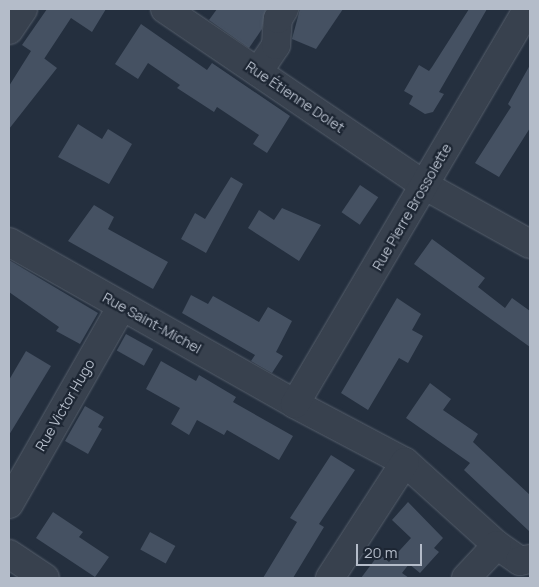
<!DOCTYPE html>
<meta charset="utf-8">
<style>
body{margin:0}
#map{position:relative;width:539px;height:587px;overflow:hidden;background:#242f3e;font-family:Manrope,sans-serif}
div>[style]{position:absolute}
.building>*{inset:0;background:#455162;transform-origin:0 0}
.roads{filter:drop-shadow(0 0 1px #565f6c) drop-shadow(0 0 1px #565f6c)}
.minor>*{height:28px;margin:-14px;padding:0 14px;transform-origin:14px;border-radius:14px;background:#38414e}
span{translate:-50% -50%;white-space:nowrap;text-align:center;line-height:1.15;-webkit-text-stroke:4.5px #1d2633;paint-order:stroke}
.street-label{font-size:14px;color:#b4bcc9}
.frame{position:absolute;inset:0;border:10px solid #b4bcc9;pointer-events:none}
.scale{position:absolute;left:356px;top:544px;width:66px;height:22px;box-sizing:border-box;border:2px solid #b4bcc9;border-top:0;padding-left:6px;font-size:15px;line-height:18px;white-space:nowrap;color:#b4bcc9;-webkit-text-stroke:4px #1d2633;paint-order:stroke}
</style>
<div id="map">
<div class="building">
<i style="clip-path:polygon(47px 9px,106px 9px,92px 32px,71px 18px,44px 59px,41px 56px,57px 68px,9px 129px,9px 86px,31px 51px,22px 45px)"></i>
<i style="clip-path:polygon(217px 9px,266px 9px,262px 29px,249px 48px,209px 20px)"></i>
<i style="clip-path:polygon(300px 9px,343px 9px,316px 49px,292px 39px)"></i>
<i style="clip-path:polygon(469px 9px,487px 9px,439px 92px,444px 94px,433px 112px,425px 114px,409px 104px,413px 96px,404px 91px,419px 65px,429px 71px,432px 67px)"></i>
<i style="clip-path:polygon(141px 24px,207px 70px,212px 63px,290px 116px,267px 153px,253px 144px,259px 135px,217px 107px,214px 112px,177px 88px,180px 85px,148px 63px,138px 79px,115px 64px)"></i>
<i style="clip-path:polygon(530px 65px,530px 128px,499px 177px,475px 163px,511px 107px,508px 104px)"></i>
<i style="clip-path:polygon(78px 124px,102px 139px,108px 129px,132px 144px,109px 184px,58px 157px)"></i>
<i style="clip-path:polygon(231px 177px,243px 184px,206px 253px,181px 239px,195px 213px,205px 219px)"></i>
<i style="left:360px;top:185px;width:22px;height:33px;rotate:34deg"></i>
<i style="clip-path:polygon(94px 205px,114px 217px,108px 229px,168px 262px,153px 289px,68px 241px)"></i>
<i style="clip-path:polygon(282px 208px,321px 225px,299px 261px,248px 228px,259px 210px,274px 220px)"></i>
<i style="clip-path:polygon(432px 239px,485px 278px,478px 287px,505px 308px,512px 298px,530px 311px,530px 347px,414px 264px)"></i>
<i style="clip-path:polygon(9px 260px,98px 313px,80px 344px,56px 331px,59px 327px,9px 292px)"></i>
<i style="clip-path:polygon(191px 295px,208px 304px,213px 296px,259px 322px,268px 307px,292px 321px,276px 352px,283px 356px,272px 373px,251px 361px,255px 355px,182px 313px)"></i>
<i style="clip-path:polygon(397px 298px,421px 314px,412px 330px,423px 336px,408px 363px,399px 358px,368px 410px,341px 393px)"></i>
<i style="left:126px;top:334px;width:31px;height:19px;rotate:29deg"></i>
<i style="clip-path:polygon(26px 351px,51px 366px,9px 435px,9px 380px)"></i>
<i style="clip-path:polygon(161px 361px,196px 381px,199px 375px,236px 397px,233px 402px,293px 436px,279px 460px,227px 430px,224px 435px,197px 420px,189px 435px,171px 424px,180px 408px,146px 389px)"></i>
<i style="clip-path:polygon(430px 383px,451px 399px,443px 410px,478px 434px,473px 442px,530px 495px,530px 532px,464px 470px,470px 463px,406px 418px)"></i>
<i style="clip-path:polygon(85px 406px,104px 417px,98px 427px,102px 429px,88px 454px,65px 441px)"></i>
<i style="clip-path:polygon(331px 455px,355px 470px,319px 524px,324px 527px,293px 578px,263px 578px,297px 522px,290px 518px)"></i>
<i style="clip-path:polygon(408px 502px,443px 538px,434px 548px,439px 552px,420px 573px,409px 564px,402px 573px,409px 578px,361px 578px,379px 554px,389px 562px,411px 538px,392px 520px)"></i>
<i style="clip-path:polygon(53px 512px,83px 532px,79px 537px,109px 557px,95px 577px,36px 538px)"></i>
<i style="left:150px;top:532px;width:29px;height:20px;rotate:29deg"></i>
</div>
<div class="roads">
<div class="minor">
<i style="left:165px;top:9px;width:313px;rotate:34.2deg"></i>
<i style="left:424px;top:185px;width:121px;rotate:29.1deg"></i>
<i style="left:9px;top:30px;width:25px;rotate:-56deg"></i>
<i style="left:258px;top:72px;width:32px;rotate:-56deg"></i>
<i style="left:276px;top:45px;width:26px;rotate:-86deg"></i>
<i style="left:278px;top:19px;width:12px;rotate:-59deg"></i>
<i style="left:9px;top:242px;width:329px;rotate:29.5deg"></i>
<i style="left:295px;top:404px;width:124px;rotate:27.8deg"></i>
<i style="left:405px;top:462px;width:124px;rotate:42.1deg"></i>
<i style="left:497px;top:545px;width:28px;rotate:35deg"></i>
<i style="left:520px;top:561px;width:10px;rotate:-11deg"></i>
<i style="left:295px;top:404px;width:459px;rotate:-59.5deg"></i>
<i style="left:9px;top:504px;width:228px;rotate:-60.3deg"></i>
<i style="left:9px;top:554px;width:43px;rotate:33.7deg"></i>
<i style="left:330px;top:578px;width:138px;rotate:-57.1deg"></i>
<i style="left:466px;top:578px;width:45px;rotate:-46.8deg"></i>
</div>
</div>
<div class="street-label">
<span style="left:295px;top:97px;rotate:34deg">Rue Étienne Dolet</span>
<span style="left:412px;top:207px;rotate:-60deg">Rue Pierre Brossolette</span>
<span style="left:152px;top:323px;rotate:29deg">Rue Saint-Michel</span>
<span style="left:65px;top:405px;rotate:-60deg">Rue Victor Hugo</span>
</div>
<div class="frame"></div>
<div class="scale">20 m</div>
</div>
